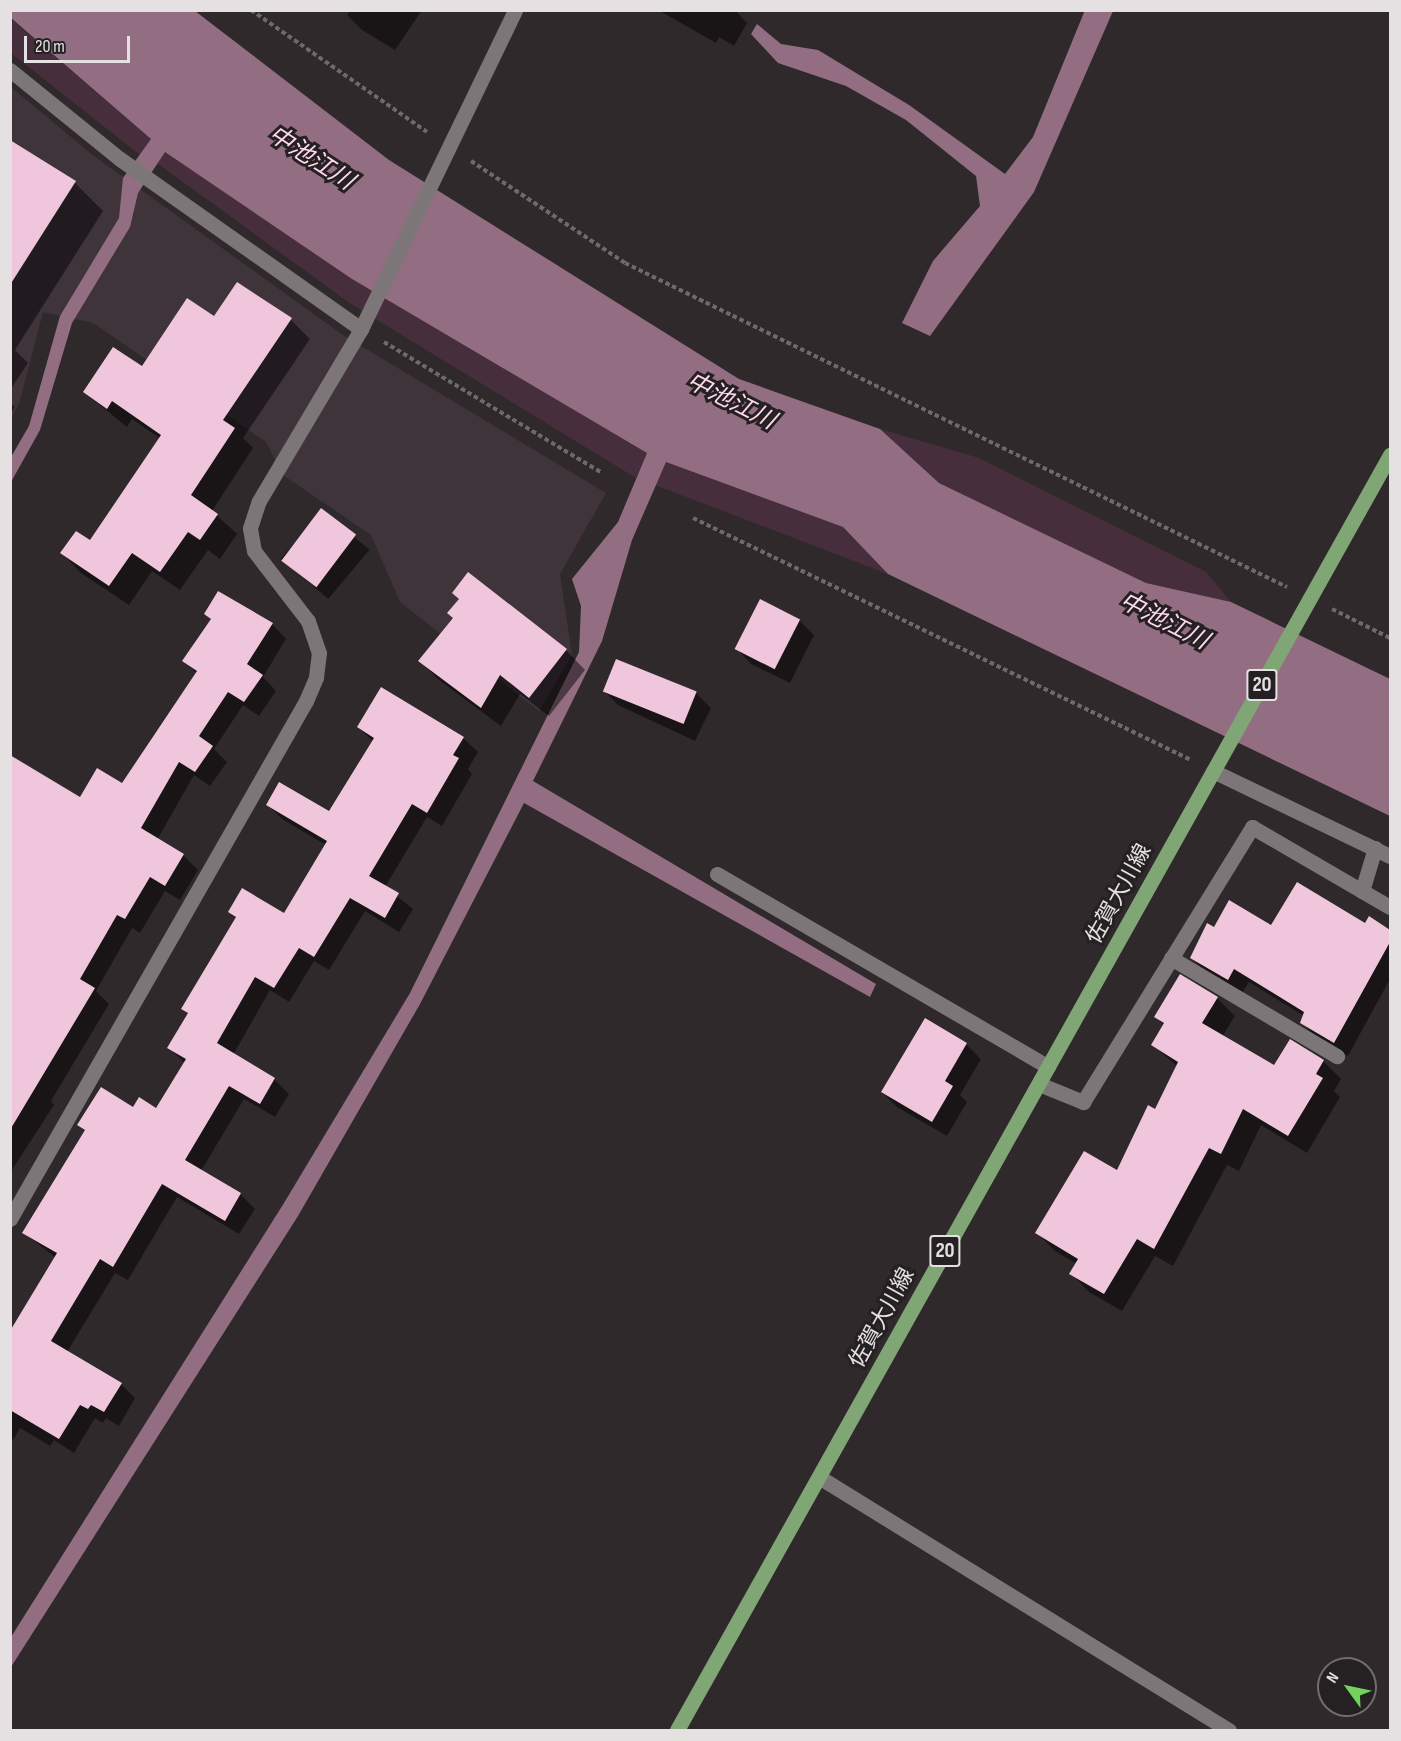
<!DOCTYPE html>
<meta charset="utf-8">
<style>
body{margin:0}
#map{position:relative;width:1401px;height:1741px;overflow:hidden;background:#2f292c;font-family:"Sofia Sans Condensed","Noto Sans JP",sans-serif}
div>[style]{position:absolute}
.built>*{inset:0;background:#3f343a}
.green>*{inset:0;background:#472e3c}
.water>*{inset:0;background:#936e82}
.shadow>*{inset:0;background:#0007;transform-origin:0 0}
.building>*{inset:0;background:#efc6db;transform-origin:0 0}
.path>*{height:4px;margin-top:-2px;transform-origin:0;background:repeating-linear-gradient(90deg,#6e696c 0 4.5px,transparent 0 7.5px)}
.service>*{height:15px;margin:-7.5px;padding:0 7.5px;transform-origin:7.5px;border-radius:7.5px;background:#7d7679}
.minor>*{height:15px;margin:-7.5px;padding:0 7.5px;transform-origin:7.5px;border-radius:7.5px;background:#7d7679}
.primary>*{height:15px;margin:-7.5px;padding:0 7.5px;transform-origin:7.5px;border-radius:7.5px;background:#7fa674}
span{translate:-50% -50%;white-space:nowrap;text-align:center;line-height:1.15;-webkit-text-stroke:6px #252022;paint-order:stroke}
.shield-label span{padding:2px 4px;background:#252022;border:2px solid;border-radius:4px;-webkit-text-stroke-width:0}
.shield-label{font-size:21px;color:#e5e1e3;font-weight:700}
.street-label{font-size:22px;color:#e5e1e3}
.water-label{font-size:24px;color:#ffd8ec;font-style:italic}
.frame{position:absolute;inset:0;border:12px solid #e5e1e3;pointer-events:none}
.north{position:absolute;left:1317px;top:1657px;width:60px;height:60px;box-sizing:border-box;background:#252022;border:2px solid #726d6f;border-radius:50%;rotate:303deg;font-size:16px;font-weight:700;line-height:24px;text-align:center;color:#e5e1e3}
.north::after{content:'';display:block;margin:auto;width:21px;height:27px;background:#71d25e;clip-path:polygon(50% 0,100% 100%,50% 72%,0 100%)}
.scale{position:absolute;left:24px;top:36px;width:106px;height:27px;box-sizing:border-box;border:3px solid #e5e1e3;border-top:0;padding-left:8px;font-size:18px;line-height:21px;white-space:nowrap;color:#e5e1e3;-webkit-text-stroke:4px #252022;paint-order:stroke}
</style>
<div id="map">
<div class="built">
<i style="clip-path:polygon(11px 87px,94px 156px,343px 335px,606px 493px,560px 574px,572px 655px,539px 711px,400px 602px,371px 535px,283px 475px,266px 442px,93px 323px,43px 312px,19px 404px,11px 418px)"></i>
</div>
<div class="green">
<i style="clip-path:polygon(10px 18px,151px 139px,140px 155px,11px 53px)"></i>
<i style="clip-path:polygon(165px 152px,352px 279px,647px 453px,636px 478px,351px 304px,157px 163px)"></i>
<i style="clip-path:polygon(880px 429px,979px 458px,1206px 572px,1231px 602px,1146px 583px,939px 483px)"></i>
<i style="clip-path:polygon(666px 462px,843px 527px,888px 574px,655px 485px)"></i>
</div>
<div class="water">
<i style="clip-path:polygon(1085px 10px,1113px 11px,1034px 192px,930px 336px,902px 323px,933px 261px,980px 206px,976px 176px,906px 120px,846px 86px,778px 63px,751px 34px,757px 24px,781px 44px,818px 50px,909px 105px,1005px 174px,1033px 137px)"></i>
<i style="clip-path:polygon(11px 11px,195px 11px,389px 160px,739px 379px,880px 429px,939px 483px,1146px 583px,1231px 602px,1390px 679px,1390px 816px,888px 574px,843px 527px,666px 462px,632px 540px,602px 641px,533px 781px,876px 984px,870px 997px,524px 803px,420px 1004px,298px 1216px,11px 1667px,11px 1637px,284px 1203px,410px 993px,579px 652px,581px 606px,572px 579px,618px 522px,647px 453px,352px 279px,165px 152px,138px 193px,130px 227px,72px 323px,40px 430px,11px 482px,11px 457px,29px 426px,60px 316px,119px 218px,123px 178px,151px 139px,11px 18px)"></i>
</div>
<div class="shadow">
<i style="clip-path:polygon(350px 10px,422px 10px,395px 50px,362px 30px,347px 15px)"></i>
<i style="clip-path:polygon(658px 10px,735px 10px,747px 23px,734px 46px,719px 37px,716px 43px)"></i>
<i style="clip-path:polygon(10px 142px,75px 183px,103px 211px,15px 350px,28px 363px,10px 390px)"></i>
<i style="clip-path:polygon(214px 318px,291px 320px,310px 339px,243px 438px,253px 448px,212px 511px,237px 534px,220px 559px,208px 550px,180px 590px,152px 571px,129px 605px,81px 573px,62px 553px,90px 542px,161px 439px,132px 419px,127px 427px,84px 392px,142px 368px)"></i>
<i style="clip-path:polygon(10px 403px,15px 407px,10px 414px)"></i>
<i style="left:322px;top:510px;width:62px;height:64px;rotate:40deg"></i>
<i style="clip-path:polygon(461px 599px,566px 650px,585px 670px,549px 716px,520px 694px,501px 726px,439px 680px,420px 661px,455px 618px)"></i>
<i style="clip-path:polygon(760px 601px,799px 620px,814px 635px,790px 683px,751px 664px,737px 649px)"></i>
<i style="clip-path:polygon(206px 614px,272px 624px,286px 639px,263px 677px,276px 691px,259px 716px,243px 705px,214px 749px,227px 762px,210px 786px,194px 775px,157px 840px,183px 855px,198px 870px,180px 900px,165px 891px,140px 933px,132px 928px,96px 991px,109px 1004px,51px 1101px,54px 1105px,10px 1173px,10px 757px,80px 799px,123px 785px,197px 674px,184px 661px,212px 620px)"></i>
<i style="clip-path:polygon(603px 690px,696px 693px,711px 708px,695px 741px,618px 705px)"></i>
<i style="clip-path:polygon(359px 727px,463px 738px,478px 752px,468px 769px,472px 774px,442px 826px,427px 817px,385px 887px,413px 909px,399px 932px,365px 911px,329px 970px,314px 961px,289px 1002px,270px 990px,233px 1055px,274px 1079px,289px 1094px,275px 1117px,244px 1099px,201px 1171px,240px 1194px,255px 1209px,239px 1234px,177px 1197px,128px 1280px,115px 1273px,67px 1352px,121px 1384px,135px 1398px,119px 1426px,106px 1418px,103px 1423px,95px 1418px,74px 1453px,54px 1440px,50px 1446px,20px 1428px,10px 1445px,10px 1334px,56px 1258px,24px 1233px,85px 1131px,79px 1125px,134px 1109px,156px 1110px,185px 1063px,169px 1048px,188px 1014px,183px 1008px,237px 919px,230px 912px,284px 915px,326px 845px,282px 819px,268px 805px,329px 813px,373px 742px)"></i>
<i style="clip-path:polygon(1369px 918px,1390px 931px,1390px 979px,1348px 1056px,1315px 1036px,1301px 1022px,1304px 1016px,1249px 982px,1242px 993px,1205px 971px,1191px 957px,1207px 925px,1214px 929px,1366px 925px)"></i>
<i style="clip-path:polygon(1217px 998px,1235px 1016px,1222px 1037px,1275px 1067px,1323px 1061px,1341px 1079px,1334px 1091px,1340px 1097px,1307px 1153px,1261px 1125px,1239px 1171px,1227px 1165px,1173px 1266px,1155px 1256px,1122px 1311px,1089px 1292px,1071px 1273px,1077px 1264px,1055px 1251px,1037px 1233px,1117px 1172px,1156px 1111px,1178px 1067px,1153px 1045px,1164px 1025px,1156px 1017px)"></i>
<i style="clip-path:polygon(926px 1020px,966px 1044px,981px 1059px,960px 1095px,967px 1102px,947px 1136px,897px 1107px,882px 1092px)"></i>
</div>
<div class="building">
<i style="clip-path:polygon(10px 140px,76px 181px,10px 285px)"></i>
<i style="clip-path:polygon(237px 282px,292px 318px,223px 420px,235px 428px,191px 495px,218px 514px,200px 540px,188px 532px,160px 572px,132px 553px,109px 586px,60px 553px,76px 531px,90px 540px,161px 435px,112px 401px,107px 409px,83px 392px,113px 347px,142px 366px,187px 298px,214px 316px)"></i>
<i style="left:321px;top:508px;width:44px;height:66px;rotate:37deg"></i>
<i style="clip-path:polygon(468px 572px,567px 649px,529px 698px,500px 675px,481px 708px,418px 661px,453px 618px,447px 613px,459px 599px,452px 593px)"></i>
<i style="clip-path:polygon(218px 591px,273px 623px,247px 664px,263px 675px,244px 702px,228px 692px,199px 736px,213px 746px,195px 772px,179px 762px,141px 828px,184px 854px,165px 886px,150px 877px,125px 919px,117px 915px,80px 979px,95px 988px,10px 1130px,10px 755px,80px 797px,97px 768px,122px 783px,197px 671px,182px 661px,211px 619px,204px 614px)"></i>
<i style="left:760px;top:599px;width:45px;height:56px;rotate:27deg"></i>
<i style="left:616px;top:659px;width:87px;height:35px;rotate:22deg"></i>
<i style="clip-path:polygon(381px 687px,464px 737px,453px 755px,459px 758px,427px 813px,412px 804px,369px 876px,399px 893px,385px 918px,350px 898px,314px 957px,299px 948px,274px 988px,255px 977px,217px 1043px,275px 1078px,260px 1104px,229px 1086px,185px 1160px,241px 1193px,225px 1221px,162px 1184px,113px 1267px,100px 1259px,51px 1341px,122px 1383px,104px 1412px,91px 1405px,88px 1409px,80px 1405px,59px 1439px,10px 1410px,10px 1331px,57px 1253px,22px 1233px,85px 1130px,77px 1125px,101px 1087px,133px 1107px,139px 1097px,156px 1108px,186px 1059px,167px 1048px,188px 1013px,181px 1009px,236px 917px,228px 912px,242px 888px,284px 913px,327px 841px,266px 805px,279px 782px,329px 811px,374px 738px,357px 727px)"></i>
<i style="clip-path:polygon(1297px 882px,1365px 923px,1369px 916px,1390px 930px,1390px 942px,1334px 1043px,1300px 1023px,1304px 1012px,1234px 969px,1228px 980px,1190px 958px,1207px 923px,1214px 927px,1229px 900px,1271px 925px)"></i>
<i style="clip-path:polygon(1180px 974px,1218px 997px,1202px 1023px,1274px 1065px,1290px 1039px,1324px 1060px,1316px 1074px,1323px 1078px,1288px 1136px,1243px 1109px,1221px 1154px,1209px 1148px,1154px 1249px,1137px 1239px,1104px 1294px,1069px 1274px,1078px 1259px,1035px 1233px,1084px 1151px,1117px 1170px,1148px 1105px,1155px 1109px,1178px 1062px,1151px 1045px,1164px 1023px,1154px 1017px)"></i>
<i style="clip-path:polygon(925px 1018px,967px 1043px,945px 1081px,953px 1086px,932px 1122px,881px 1092px)"></i>
</div>
<div class="path">
<i style="left:251px;top:10px;width:214px;rotate:34.7deg"></i>
<i style="left:471px;top:161px;width:185px;rotate:33.5deg"></i>
<i style="left:625px;top:263px;width:737px;rotate:26.08deg"></i>
<i style="left:384px;top:342px;width:254px;rotate:31deg"></i>
<i style="left:693px;top:518px;width:554px;rotate:25.92deg"></i>
<i style="left:1332px;top:609px;width:65px;rotate:26.6deg"></i>
</div>
<div class="service">
<i style="left:717px;top:874px;width:383px;rotate:30.2deg"></i>
<i style="left:1362px;top:891px;width:32px;rotate:30deg"></i>
<i style="left:1171px;top:958px;width:193px;rotate:30.6deg"></i>
</div>
<div class="minor">
<i style="left:10px;top:70px;width:141px;rotate:39deg"></i>
<i style="left:120px;top:159px;width:295px;rotate:35.2deg"></i>
<i style="left:1213px;top:771px;width:196px;rotate:25.7deg"></i>
<i style="left:1039px;top:1084px;width:48px;rotate:22.2deg"></i>
<i style="left:1083px;top:1102px;width:323px;rotate:-58.4deg"></i>
<i style="left:1252px;top:827px;width:127px;rotate:30.2deg"></i>
<i style="left:1362px;top:891px;width:45px;rotate:-73.2deg"></i>
<i style="left:10px;top:1219px;width:597px;rotate:-60.26deg"></i>
<i style="left:306px;top:701px;width:26px;rotate:-67deg"></i>
<i style="left:316px;top:677px;width:24px;rotate:-83deg"></i>
<i style="left:319px;top:653px;width:34px;rotate:-109deg"></i>
<i style="left:308px;top:621px;width:88px;rotate:-127.6deg"></i>
<i style="left:254px;top:551px;width:23px;rotate:-100deg"></i>
<i style="left:250px;top:528px;width:28px;rotate:-72deg"></i>
<i style="left:259px;top:501px;width:200px;rotate:-59.3deg"></i>
<i style="left:361px;top:329px;width:354px;rotate:-64.2deg"></i>
<i style="left:819px;top:1477px;width:482px;rotate:31.7deg"></i>
</div>
<div class="primary">
<i style="left:677px;top:1730px;width:1461px;rotate:-60.79deg"></i>
</div>
<div class="shield-label">
<span style="left:1262px;top:685px">20</span>
<span style="left:945px;top:1251px">20</span>
</div>
<div class="street-label">
<span style="left:1119px;top:894px;rotate:-61deg">佐賀大川線</span>
<span style="left:882px;top:1318px;rotate:-61deg">佐賀大川線</span>
</div>
<div class="water-label">
<span style="left:311px;top:158px;rotate:33deg">中池江川</span>
<span style="left:731px;top:401px;rotate:27deg">中池江川</span>
<span style="left:1164px;top:621px;rotate:27deg">中池江川</span>
</div>
<div class="frame"></div>
<div class="north">N</div>
<div class="scale">20 m</div>
</div>
